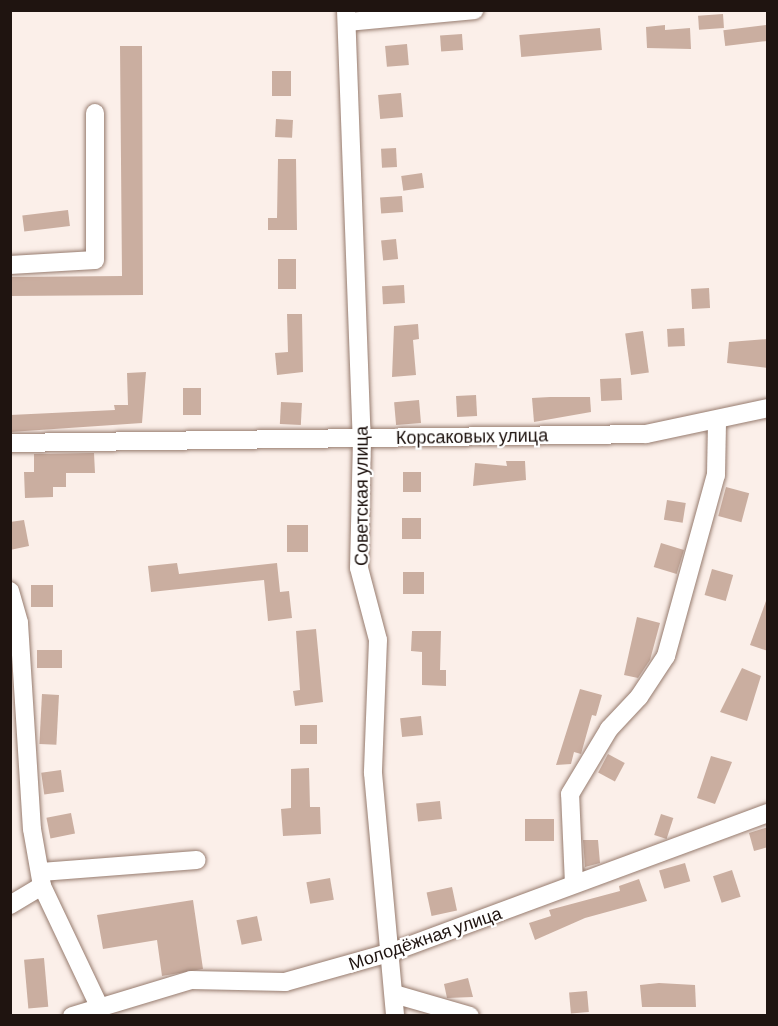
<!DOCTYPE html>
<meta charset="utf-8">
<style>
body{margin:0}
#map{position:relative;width:778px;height:1026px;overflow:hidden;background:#fbefe9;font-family:Barlow,sans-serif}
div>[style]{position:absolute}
.building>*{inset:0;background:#caaea0;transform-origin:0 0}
.roads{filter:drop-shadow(0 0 2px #967b6e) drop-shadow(0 0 2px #967b6e)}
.minor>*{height:18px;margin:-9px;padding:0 9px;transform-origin:9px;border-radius:9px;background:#fff}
span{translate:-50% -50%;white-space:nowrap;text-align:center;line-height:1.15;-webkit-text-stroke:4.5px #fff;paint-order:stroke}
.street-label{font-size:18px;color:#1f1410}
.frame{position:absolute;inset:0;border:12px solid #1f1410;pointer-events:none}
</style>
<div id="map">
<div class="building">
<i style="left:723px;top:14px;width:14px;height:25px;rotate:86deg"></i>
<i style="clip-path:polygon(665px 25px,665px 30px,690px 28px,691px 49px,647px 48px,646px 27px)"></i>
<i style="left:766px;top:25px;width:16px;height:43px;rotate:83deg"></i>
<i style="left:600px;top:28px;width:22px;height:81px;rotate:85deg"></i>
<i style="left:462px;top:34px;width:16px;height:22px;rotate:86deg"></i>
<i style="left:407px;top:44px;width:21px;height:22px;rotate:85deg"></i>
<i style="clip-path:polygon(120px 46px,142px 46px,143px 295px,10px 296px,10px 277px,122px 276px)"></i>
<i style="left:272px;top:71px;width:19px;height:25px"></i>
<i style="left:401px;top:93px;width:24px;height:23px;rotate:85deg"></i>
<i style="left:276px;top:119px;width:17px;height:18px;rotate:3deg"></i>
<i style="left:396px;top:148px;width:19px;height:15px;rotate:87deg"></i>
<i style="clip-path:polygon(278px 159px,296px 159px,297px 230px,268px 230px,268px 218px,277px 218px)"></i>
<i style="left:422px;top:173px;width:15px;height:21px;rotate:82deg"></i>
<i style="left:402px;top:196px;width:16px;height:22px;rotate:86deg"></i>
<i style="left:68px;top:210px;width:16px;height:46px;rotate:83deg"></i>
<i style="left:396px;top:239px;width:20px;height:15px;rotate:84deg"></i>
<i style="left:278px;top:259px;width:18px;height:30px"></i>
<i style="left:404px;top:285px;width:18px;height:22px;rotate:87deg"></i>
<i style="left:709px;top:288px;width:20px;height:18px;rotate:87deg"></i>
<i style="clip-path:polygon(287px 314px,302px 314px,303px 372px,277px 375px,275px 353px,288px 352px)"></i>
<i style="clip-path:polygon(418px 324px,419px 339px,413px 340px,416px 375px,392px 377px,394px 326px)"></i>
<i style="left:684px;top:328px;width:18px;height:17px;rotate:87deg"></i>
<i style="left:643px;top:331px;width:42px;height:18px;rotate:82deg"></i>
<i style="clip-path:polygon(768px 339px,768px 368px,727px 363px,729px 342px)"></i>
<i style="clip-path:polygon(146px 372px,142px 423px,10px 432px,10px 415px,115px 410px,114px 405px,128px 405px,127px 373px)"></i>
<i style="left:621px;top:378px;width:22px;height:21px;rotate:87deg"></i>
<i style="left:183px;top:388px;width:18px;height:27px"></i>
<i style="left:476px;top:395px;width:21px;height:20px;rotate:87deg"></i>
<i style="clip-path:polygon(550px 397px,590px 397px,591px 412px,534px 422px,532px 398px)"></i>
<i style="left:419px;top:400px;width:23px;height:25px;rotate:85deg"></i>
<i style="left:281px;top:402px;width:21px;height:22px;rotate:3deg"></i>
<i style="clip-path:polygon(94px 453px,95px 473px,66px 473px,66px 487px,53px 487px,53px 497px,25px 498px,24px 472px,34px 472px,34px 454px)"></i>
<i style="clip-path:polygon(506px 461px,525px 461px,526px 480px,473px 486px,475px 463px,507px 466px)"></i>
<i style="left:403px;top:472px;width:18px;height:20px"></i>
<i style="left:726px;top:487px;width:24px;height:30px;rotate:15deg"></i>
<i style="left:667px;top:500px;width:19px;height:20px;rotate:9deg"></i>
<i style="left:402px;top:518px;width:19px;height:21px"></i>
<i style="clip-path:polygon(24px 520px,29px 546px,10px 550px,10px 522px)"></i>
<i style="left:287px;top:525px;width:21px;height:27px"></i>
<i style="left:661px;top:543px;width:24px;height:25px;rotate:17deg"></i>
<i style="clip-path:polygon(177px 563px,179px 574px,277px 563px,280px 592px,289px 591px,292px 618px,268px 621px,264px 580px,151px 592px,148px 566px)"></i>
<i style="left:712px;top:569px;width:22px;height:27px;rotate:16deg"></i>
<i style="left:403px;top:572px;width:21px;height:22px"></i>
<i style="left:31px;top:585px;width:22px;height:22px"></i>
<i style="clip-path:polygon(766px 601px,768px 601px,768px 651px,750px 645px)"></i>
<i style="clip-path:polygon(637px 617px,660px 623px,650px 660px,638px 678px,624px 675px)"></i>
<i style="clip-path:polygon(316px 629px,323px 702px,295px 706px,293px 691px,300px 690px,296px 631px)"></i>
<i style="clip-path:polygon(412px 631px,441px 631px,440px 670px,446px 670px,446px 686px,422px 685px,422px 652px,411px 651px)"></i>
<i style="left:62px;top:650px;width:18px;height:25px;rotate:90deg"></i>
<i style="clip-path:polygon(742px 668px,761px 676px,747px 721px,720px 712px)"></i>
<i style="clip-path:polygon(580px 689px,602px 695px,596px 716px,592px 715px,581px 754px,574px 752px,571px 764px,556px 765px)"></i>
<i style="left:42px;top:694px;width:17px;height:50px;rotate:3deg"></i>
<i style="left:421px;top:716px;width:19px;height:21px;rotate:84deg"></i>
<i style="left:300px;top:725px;width:17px;height:19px"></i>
<i style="left:608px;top:754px;width:19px;height:21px;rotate:28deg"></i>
<i style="clip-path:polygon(711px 756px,732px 762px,715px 804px,697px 798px)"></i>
<i style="clip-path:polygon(309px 768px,310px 807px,320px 807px,321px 834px,283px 836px,281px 809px,291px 808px,291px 769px)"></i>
<i style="left:61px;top:770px;width:22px;height:20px;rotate:82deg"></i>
<i style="left:440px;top:801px;width:18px;height:24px;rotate:84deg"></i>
<i style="left:71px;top:813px;width:21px;height:25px;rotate:79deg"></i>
<i style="left:661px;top:814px;width:13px;height:22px;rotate:18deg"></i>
<i style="left:525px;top:819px;width:29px;height:22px"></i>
<i style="clip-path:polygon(768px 827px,768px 847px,754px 851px,749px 833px)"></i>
<i style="clip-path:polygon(583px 840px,598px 840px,600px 863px,585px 867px)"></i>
<i style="left:685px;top:863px;width:19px;height:27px;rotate:74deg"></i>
<i style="left:732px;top:870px;width:28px;height:20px;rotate:72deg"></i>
<i style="left:330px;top:878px;width:22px;height:24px;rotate:80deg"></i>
<i style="clip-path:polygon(639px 879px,647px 901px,585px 918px,535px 940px,529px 923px,551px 916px,549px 910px,620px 891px,619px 886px)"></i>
<i style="left:452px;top:887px;width:24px;height:26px;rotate:78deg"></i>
<i style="clip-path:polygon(193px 900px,203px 969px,162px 976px,157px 940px,103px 949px,97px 915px)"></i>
<i style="left:257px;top:916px;width:25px;height:21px;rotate:78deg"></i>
<i style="left:44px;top:958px;width:49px;height:20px;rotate:85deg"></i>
<i style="clip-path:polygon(468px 978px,473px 997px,447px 998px,444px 984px)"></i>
<i style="clip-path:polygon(659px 983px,695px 985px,696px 1007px,642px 1007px,640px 985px)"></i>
<i style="left:587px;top:991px;width:21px;height:18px;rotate:85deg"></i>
</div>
<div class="roads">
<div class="minor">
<i style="left:346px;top:10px;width:428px;rotate:87.9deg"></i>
<i style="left:362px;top:438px;width:130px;rotate:91.3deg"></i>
<i style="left:359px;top:568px;width:74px;rotate:75.2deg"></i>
<i style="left:378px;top:640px;width:133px;rotate:92.2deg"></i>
<i style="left:373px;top:773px;width:244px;rotate:84.8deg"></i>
<i style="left:348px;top:22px;width:127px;rotate:-5.4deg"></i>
<i style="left:10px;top:265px;width:85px;rotate:-3.4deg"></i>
<i style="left:95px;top:260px;width:147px;rotate:-90deg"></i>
<i style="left:10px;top:443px;width:636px;rotate:-0.81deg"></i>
<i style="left:646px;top:434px;width:125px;rotate:-12deg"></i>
<i style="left:10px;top:591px;width:33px;rotate:74deg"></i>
<i style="left:19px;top:623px;width:206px;rotate:86.4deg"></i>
<i style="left:32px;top:829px;width:58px;rotate:80deg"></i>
<i style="left:42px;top:886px;width:133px;rotate:64.6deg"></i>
<i style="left:41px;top:872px;width:156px;rotate:-4.4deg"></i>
<i style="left:574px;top:884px;width:90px;rotate:-92.5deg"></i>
<i style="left:570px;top:794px;width:76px;rotate:-59deg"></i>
<i style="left:609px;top:729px;width:44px;rotate:-46.8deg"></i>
<i style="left:639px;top:697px;width:49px;rotate:-56.6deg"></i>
<i style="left:666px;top:656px;width:188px;rotate:-74.6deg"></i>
<i style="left:716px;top:475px;width:54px;rotate:-88.9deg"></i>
<i style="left:10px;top:905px;width:37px;rotate:-31deg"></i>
<i style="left:394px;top:994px;width:79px;rotate:16.1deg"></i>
<i style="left:72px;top:1016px;width:124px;rotate:-16.8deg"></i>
<i style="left:191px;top:980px;width:94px;rotate:1.2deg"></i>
<i style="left:285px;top:982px;width:111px;rotate:-15.7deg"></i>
<i style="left:392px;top:952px;width:401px;rotate:-20.3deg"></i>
</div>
</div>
<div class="street-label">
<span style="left:472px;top:436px;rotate:-1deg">Корсаковых улица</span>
<span style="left:361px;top:496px;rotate:-90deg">Советская улица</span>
<span style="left:425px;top:938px;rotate:-19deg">Молодёжная улица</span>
</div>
<div class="frame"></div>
</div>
